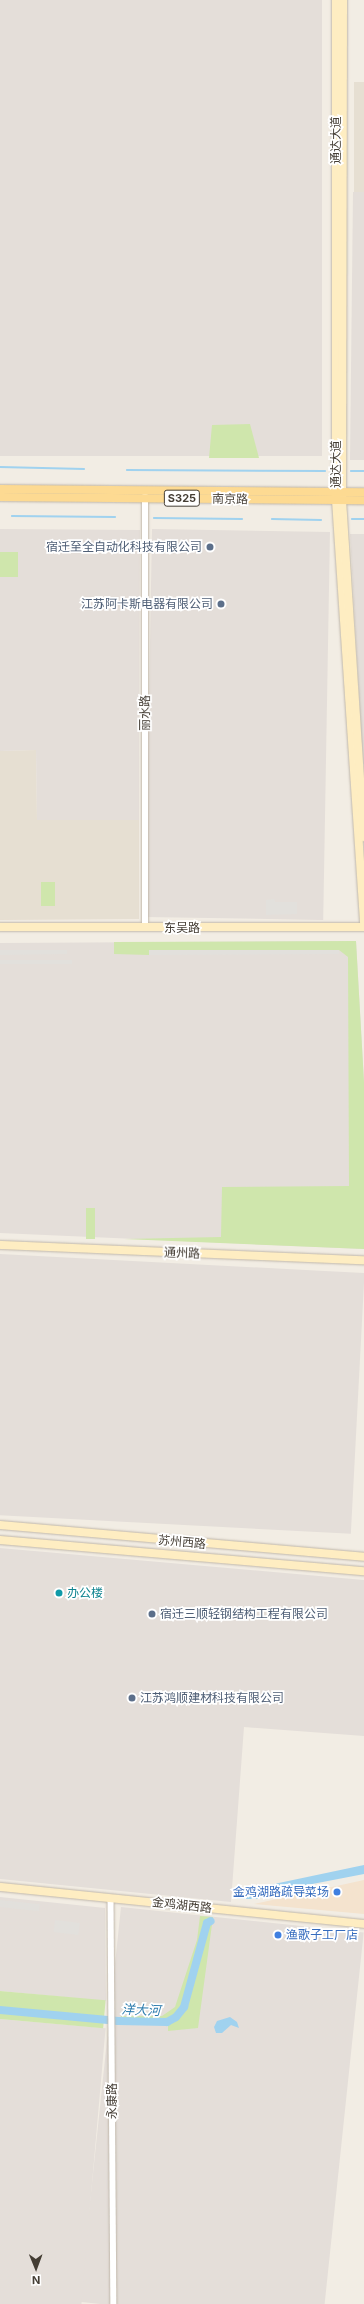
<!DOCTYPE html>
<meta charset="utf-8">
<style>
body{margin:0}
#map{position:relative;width:364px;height:2304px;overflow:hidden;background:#f2ede4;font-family:Inter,"Noto Sans SC",sans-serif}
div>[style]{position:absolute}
.residential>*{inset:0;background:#e6dfd2;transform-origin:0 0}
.commercial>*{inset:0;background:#f4e3ce}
.industrial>*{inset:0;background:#e4ded9;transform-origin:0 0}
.green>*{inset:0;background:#cfe6ac;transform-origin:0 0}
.parking>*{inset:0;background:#e2e0dc;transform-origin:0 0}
.water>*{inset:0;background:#a0d2ef}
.stream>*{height:1.5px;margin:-0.75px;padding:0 0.75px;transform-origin:0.75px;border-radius:0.75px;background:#a0d2ef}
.river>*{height:8px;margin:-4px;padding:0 4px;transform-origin:4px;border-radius:4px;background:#a0d2ef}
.roads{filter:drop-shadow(0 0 1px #c0b7aa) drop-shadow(0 0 1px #c0b7aa)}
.street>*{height:5.5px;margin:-2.75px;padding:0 2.75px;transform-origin:2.75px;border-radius:2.75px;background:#fff}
.secondary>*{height:8px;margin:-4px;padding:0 4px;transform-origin:4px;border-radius:4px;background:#feedc2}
.primary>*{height:8px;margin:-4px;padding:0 4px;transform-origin:4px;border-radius:4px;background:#fdda92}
.dots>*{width:11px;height:11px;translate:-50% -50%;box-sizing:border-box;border:2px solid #fff;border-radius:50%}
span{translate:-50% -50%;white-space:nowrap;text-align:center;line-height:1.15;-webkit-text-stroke:3.5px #fff;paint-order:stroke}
.shield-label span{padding:1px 3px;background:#fff;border:1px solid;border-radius:3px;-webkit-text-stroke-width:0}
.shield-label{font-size:11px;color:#443d34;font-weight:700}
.street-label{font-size:12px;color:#443d34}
.service-label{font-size:12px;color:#4e5e75}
.right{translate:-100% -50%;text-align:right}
.left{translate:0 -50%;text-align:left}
.culture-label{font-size:12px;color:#0d838f}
.shop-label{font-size:12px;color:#366cbe}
.water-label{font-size:13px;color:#2f7dae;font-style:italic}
.north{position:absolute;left:16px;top:2248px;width:40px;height:40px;-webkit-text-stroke:3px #fff;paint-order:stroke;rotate:179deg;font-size:11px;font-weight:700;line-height:16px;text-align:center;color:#443d34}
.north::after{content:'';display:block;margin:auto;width:14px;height:18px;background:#443d34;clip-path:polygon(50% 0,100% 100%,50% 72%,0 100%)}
</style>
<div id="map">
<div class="residential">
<i style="left:354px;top:82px;width:10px;height:110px"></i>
<i style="clip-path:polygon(36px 750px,37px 820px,139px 820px,139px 919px,0 920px,0 751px)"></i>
</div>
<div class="commercial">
<i style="clip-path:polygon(364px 1880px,364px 1914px,254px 1904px)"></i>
</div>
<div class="industrial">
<i style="left:0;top:0;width:322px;height:456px"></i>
<i style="clip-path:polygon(353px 192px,364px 192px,364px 460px,350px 460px)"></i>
<i style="clip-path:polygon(0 529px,140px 530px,139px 820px,37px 820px,36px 750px,0 751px)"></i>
<i style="left:152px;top:529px;width:178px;height:388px;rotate:1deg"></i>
<i style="clip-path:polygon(350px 534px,364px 534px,364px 764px,363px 764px)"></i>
<i style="clip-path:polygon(356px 941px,364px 1082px,364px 1249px,0 1233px,0 943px)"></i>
<i style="left:0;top:1254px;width:365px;height:261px;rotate:3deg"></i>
<i style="clip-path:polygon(0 1548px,364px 1580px,364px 1736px,244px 1727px,231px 1902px,0 1879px)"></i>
<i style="clip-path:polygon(0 1897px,105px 1908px,106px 2001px,0 1991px)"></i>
<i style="left:121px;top:1907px;width:244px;height:397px;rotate:6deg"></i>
<i style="left:0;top:2019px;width:106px;height:285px;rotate:5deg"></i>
</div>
<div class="green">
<i style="clip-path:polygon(250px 424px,259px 458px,209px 458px,212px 425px)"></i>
<i style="left:0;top:552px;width:18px;height:25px"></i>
<i style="left:41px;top:882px;width:14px;height:24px"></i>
<i style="clip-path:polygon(356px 941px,364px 1082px,364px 1249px,124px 1239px,221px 1237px,222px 1187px,349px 1186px,348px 957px,339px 950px,150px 950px,149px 955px,114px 954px,114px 942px)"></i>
<i style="left:86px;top:1208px;width:9px;height:31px"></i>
<i style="clip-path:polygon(200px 1916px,213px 1917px,198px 2028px,168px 2031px,168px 2025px,121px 2024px,121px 2016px,162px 2016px,175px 2007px,197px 1940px)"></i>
<i style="left:0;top:1991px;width:106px;height:28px;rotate:5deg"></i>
</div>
<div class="parking">
<i style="clip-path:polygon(274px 899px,275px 902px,297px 902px,297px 914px,266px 915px,266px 900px)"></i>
<i style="clip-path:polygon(0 950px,67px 950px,67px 954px,0 955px)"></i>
<i style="clip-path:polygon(149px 950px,339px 950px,339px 954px,149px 955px)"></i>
<i style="left:0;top:960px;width:72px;height:4px"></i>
<i style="left:0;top:1900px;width:40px;height:7px;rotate:6deg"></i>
<i style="left:55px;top:1920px;width:25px;height:12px;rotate:7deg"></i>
</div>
<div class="water">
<i style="clip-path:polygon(364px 1865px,364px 1874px,302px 1886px,257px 1899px,237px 1899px,239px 1894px,255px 1888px)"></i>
<i style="clip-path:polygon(230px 2017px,237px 2022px,239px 2028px,231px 2025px,222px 2033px,216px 2033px,214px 2027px,217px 2021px)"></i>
</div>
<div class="stream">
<i style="left:0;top:467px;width:84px;rotate:1.4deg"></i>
<i style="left:127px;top:470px;width:198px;rotate:0.3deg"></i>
<i style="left:351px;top:471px;width:13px"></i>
<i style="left:12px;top:516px;width:103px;rotate:0.6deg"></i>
<i style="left:154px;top:518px;width:88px;rotate:0.7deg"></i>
<i style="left:272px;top:519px;width:49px;rotate:1.2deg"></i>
<i style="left:352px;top:519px;width:12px"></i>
</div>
<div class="river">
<i style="left:0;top:2010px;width:119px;rotate:5.3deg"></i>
<i style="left:118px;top:2021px;width:49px;rotate:1.2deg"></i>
<i style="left:167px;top:2022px;width:10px;rotate:-29deg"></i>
<i style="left:176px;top:2017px;width:13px;rotate:-51deg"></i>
<i style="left:184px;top:2007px;width:87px;rotate:-74.7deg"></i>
<i style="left:207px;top:1923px;width:4px;rotate:-27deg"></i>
</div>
<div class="roads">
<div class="street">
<i style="left:145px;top:928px;width:431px;rotate:-90deg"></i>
<i style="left:111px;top:1898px;width:406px;rotate:89.6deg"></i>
</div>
<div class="secondary">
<i style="left:336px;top:0;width:500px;rotate:90deg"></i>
<i style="left:336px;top:500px;width:427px;rotate:86.2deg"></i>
<i style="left:343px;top:0;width:500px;rotate:90.11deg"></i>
<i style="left:342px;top:500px;width:338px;rotate:86.3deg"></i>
<i style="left:0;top:927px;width:364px"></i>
<i style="left:0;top:1245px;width:364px;rotate:2.4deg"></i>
<i style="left:0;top:1525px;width:365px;rotate:5deg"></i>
<i style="left:0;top:1540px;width:365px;rotate:4.9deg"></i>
<i style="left:0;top:1887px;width:366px;rotate:5.8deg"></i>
</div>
<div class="primary">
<i style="left:0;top:489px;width:364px;rotate:0.5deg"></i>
<i style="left:0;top:497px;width:364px;rotate:0.5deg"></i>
</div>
</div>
<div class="dots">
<i style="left:210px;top:547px;background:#5c6f8a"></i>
<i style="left:221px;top:604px;background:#5c6f8a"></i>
<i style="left:59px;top:1593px;background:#0f9aa8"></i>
<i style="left:152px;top:1614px;background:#5c6f8a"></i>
<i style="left:132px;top:1698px;background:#5c6f8a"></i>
<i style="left:337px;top:1892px;background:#3f7fe0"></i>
<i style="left:278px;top:1935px;background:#3f7fe0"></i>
</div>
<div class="shield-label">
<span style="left:182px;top:498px">S325</span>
</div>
<div class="street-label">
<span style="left:336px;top:140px;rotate:-90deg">通达大道</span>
<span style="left:336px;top:464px;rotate:-90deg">通达大道</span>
<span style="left:230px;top:499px;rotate:1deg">南京路</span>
<span style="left:145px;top:713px;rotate:-90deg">丽水路</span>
<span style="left:182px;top:928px">东吴路</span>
<span style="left:182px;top:1253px;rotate:2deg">通州路</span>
<span style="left:182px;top:1542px;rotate:5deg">苏州西路</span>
<span style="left:182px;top:1905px;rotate:6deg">金鸡湖西路</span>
<span style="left:112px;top:2101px;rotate:-90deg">永康路</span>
</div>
<div class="service-label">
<span class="right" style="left:202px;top:547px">宿迁至全自动化科技有限公司</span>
<span class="right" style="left:213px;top:604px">江苏阿卡斯电器有限公司</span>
<span class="left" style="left:160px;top:1614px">宿迁三顺轻钢结构工程有限公司</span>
<span class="left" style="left:140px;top:1698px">江苏鸿顺建材科技有限公司</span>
</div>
<div class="culture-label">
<span class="left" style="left:67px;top:1593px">办公楼</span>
</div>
<div class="shop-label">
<span class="right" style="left:329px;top:1892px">金鸡湖路疏导菜场</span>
<span class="left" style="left:286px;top:1935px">渔歌子工厂店</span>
</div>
<div class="water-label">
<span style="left:141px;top:2010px;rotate:2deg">洋大河</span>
</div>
<div class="north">N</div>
</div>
